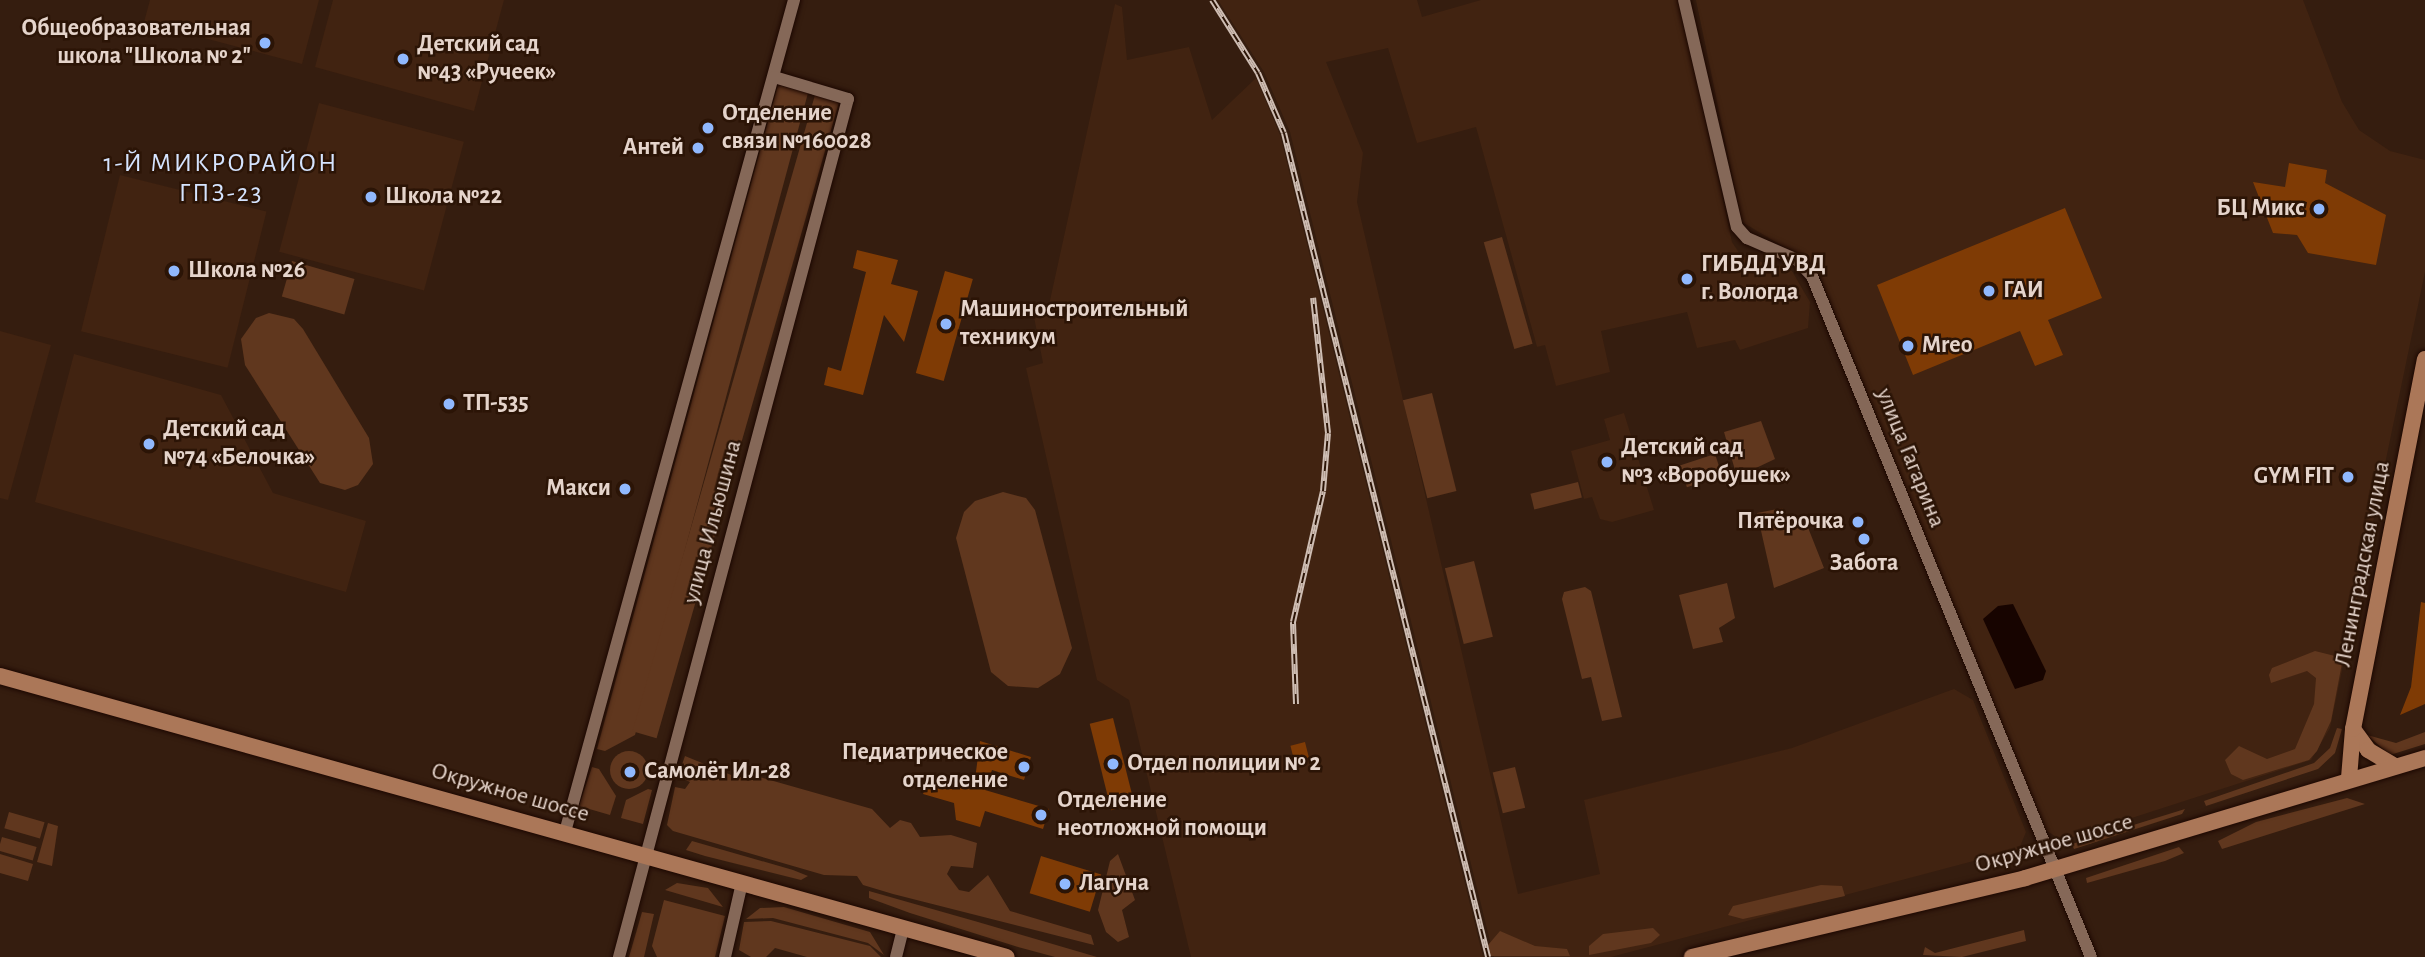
<!DOCTYPE html>
<meta charset="utf-8">
<style>
body{margin:0}
#map{position:relative;width:2425px;height:957px;overflow:hidden;background:#351d0f;font-family:"Alegreya Sans",sans-serif}
div>[style]{position:absolute}
.built>*{inset:0;background:#412311;transform-origin:0 0}
.green>*{inset:0;background:#60371e;transform-origin:0 0}
.round{border-radius:50%}
.water>*{inset:0;background:#170400}
.building>*{inset:0;background:#7f3b05;transform-origin:0 0}
.roads{filter:drop-shadow(0 0 2px #1c0700) drop-shadow(0 0 2px #1c0700)}
.minor>*{height:12px;margin:-6px;padding:0 6px;transform-origin:6px;border-radius:6px;background:#856858}
.major>*{height:16px;margin:-8px;padding:0 8px;transform-origin:8px;border-radius:8px;background:#ab7758}
.rail>*{height:6px;margin-top:-3px;transform-origin:0;background:repeating-linear-gradient(90deg,#2b1406 0 10px,#cebdb3 0 20px);box-sizing:border-box;border-block:2px solid #cebdb3}
.dots>*{width:19px;height:19px;translate:-50% -50%;box-sizing:border-box;border:4px solid #2b1406;border-radius:50%}
span{translate:-50% -50%;white-space:nowrap;text-align:center;line-height:1.15;-webkit-text-stroke:5px #2b1406;paint-order:stroke}
.poi-label{font-size:24px;color:#e5d4cb;font-weight:700}
.right{translate:-100% -50%;text-align:right}
.left{translate:0 -50%;text-align:left}
.street-label{font-size:24px;color:#e5d4cb}
.neighbourhood-label{font-size:26px;color:#d5e4ff;letter-spacing:2px}
</style>
<div id="map">
<div class="built">
<i style="clip-path:polygon(150px 0,319px 0,302px 64px,144px 22px)"></i>
<i style="clip-path:polygon(333px 0,504px 0,474px 111px,315px 67px)"></i>
<i style="clip-path:polygon(1218px 0,1417px 0,1422px 17px,1481px 0,1679px 0,1732px 242px,1741px 256px,1792px 271px,1810px 302px,1808px 328px,1740px 350px,1735px 340px,1697px 348px,1687px 312px,1601px 331px,1610px 372px,1556px 386px,1545px 345px,1537px 347px,1476px 127px,1417px 143px,1388px 48px,1326px 62px,1363px 153px,1357px 202px,1518px 894px,1600px 874px,1584px 800px,1792px 748px,1954px 689px,1973px 700px,2026px 832px,2019px 849px,1611px 957px,1494px 957px,1290px 132px,1264px 72px)"></i>
<i style="clip-path:polygon(1696px 0,2303px 0,2342px 102px,2359px 130px,2390px 151px,2425px 160px,2425px 272px,2330px 728px,2311px 760px,2076px 836px,2061px 840px,2044px 829px,1815px 265px,1742px 222px)"></i>
<i style="clip-path:polygon(1115px 4px,1122px 7px,1127px 60px,1189px 47px,1212px 120px,1256px 78px,1280px 135px,1483px 957px,1191px 957px,1129px 700px,1097px 680px,1026px 368px,1043px 363px,1034px 317px,1047px 314px)"></i>
<i style="left:319px;top:103px;width:150px;height:154px;rotate:15deg"></i>
<i style="left:120px;top:175px;width:151px;height:161px;rotate:14deg"></i>
<i style="clip-path:polygon(0 331px,51px 345px,8px 500px,0 498px)"></i>
<i style="clip-path:polygon(74px 354px,221px 395px,273px 493px,366px 521px,346px 592px,35px 502px)"></i>
<i style="clip-path:polygon(1624px 413px,1654px 510px,1612px 522px,1600px 519px,1592px 497px,1584px 499px,1571px 451px,1610px 440px,1604px 419px)"></i>
</div>
<div class="green">
<i style="clip-path:polygon(778px 85px,808px 93px,635px 735px,605px 751px,597px 749px)"></i>
<i style="left:815px;top:95px;width:25px;height:662px;rotate:16deg"></i>
<i style="left:1502px;top:237px;width:111px;height:19px;rotate:74deg"></i>
<i style="left:292px;top:261px;width:65px;height:37px;rotate:16deg"></i>
<i style="clip-path:polygon(269px 313px,294px 319px,303px 329px,369px 438px,373px 464px,358px 485px,345px 490px,320px 483px,245px 365px,241px 339px,256px 318px)"></i>
<i style="left:1432px;top:393px;width:101px;height:30px;rotate:76deg"></i>
<i style="clip-path:polygon(1761px 421px,1775px 459px,1737px 477px,1724px 432px)"></i>
<i style="left:1715px;top:454px;width:23px;height:37px;rotate:72deg"></i>
<i style="left:1578px;top:482px;width:16px;height:49px;rotate:76deg"></i>
<i style="clip-path:polygon(1003px 492px,1026px 498px,1035px 510px,1072px 648px,1060px 674px,1038px 688px,1008px 686px,991px 672px,956px 538px,964px 512px,975px 501px)"></i>
<i style="clip-path:polygon(1783px 508px,1790px 525px,1807px 525px,1824px 568px,1774px 588px,1757px 513px)"></i>
<i style="left:1474px;top:561px;width:78px;height:30px;rotate:76deg"></i>
<i style="clip-path:polygon(1727px 583px,1735px 618px,1719px 628px,1723px 642px,1693px 649px,1679px 595px)"></i>
<i style="clip-path:polygon(1585px 587px,1591px 591px,1622px 717px,1602px 721px,1591px 677px,1582px 679px,1562px 599px,1564px 592px)"></i>
<i style="clip-path:polygon(2315px 651px,2343px 658px,2331px 721px,2317px 751px,2309px 760px,2243px 780px,2231px 774px,2225px 760px,2239px 746px,2267px 759px,2295px 749px,2314px 704px,2316px 678px,2307px 671px,2271px 683px,2269px 675px,2272px 668px)"></i>
<i style="clip-path:polygon(2337px 728px,2342px 729px,2335px 753px,2318px 769px,2206px 806px,2204px 801px,2314px 763px,2330px 748px)"></i>
<i style="clip-path:polygon(2425px 732px,2425px 744px,2390px 755px,2367px 735px,2396px 743px)"></i>
<i class="round" style="left:610px;top:751px;width:38px;height:38px"></i>
<i style="clip-path:polygon(685px 756px,736px 777px,756px 776px,872px 809px,890px 828px,900px 820px,911px 823px,920px 837px,951px 835px,977px 843px,973px 868px,951px 866px,947px 874px,959px 890px,969px 892px,988px 875px,1010px 911px,1091px 935px,1094px 945px,893px 894px,863px 885px,857px 876px,824px 875px,673px 831px,667px 825px,675px 787px,685px 789px,690px 782px,678px 776px)"></i>
<i style="clip-path:polygon(592px 767px,599px 769px,616px 796px,610px 815px,579px 806px)"></i>
<i style="left:1515px;top:767px;width:42px;height:23px;rotate:76deg"></i>
<i style="clip-path:polygon(648px 789px,652px 790px,643px 824px,621px 818px,626px 800px)"></i>
<i style="clip-path:polygon(2347px 798px,2365px 804px,2222px 849px,2218px 841px,2256px 822px)"></i>
<i style="clip-path:polygon(2185px 809px,2182px 814px,2074px 849px,2072px 844px)"></i>
<i style="left:9px;top:812px;width:37px;height:17px;rotate:16deg"></i>
<i style="clip-path:polygon(48px 823px,58px 826px,52px 866px,37px 862px)"></i>
<i style="left:2px;top:837px;width:36px;height:14px;rotate:16deg"></i>
<i style="clip-path:polygon(692px 841px,793px 870px,808px 876px,801px 880px,705px 856px,686px 850px)"></i>
<i style="clip-path:polygon(2179px 847px,2184px 853px,2165px 861px,2087px 883px,2086px 878px)"></i>
<i style="clip-path:polygon(0 854px,33px 864px,28px 881px,0 873px)"></i>
<i style="clip-path:polygon(1118px 854px,1135px 900px,1122px 910px,1129px 937px,1118px 942px,1106px 932px,1098px 910px,1110px 861px)"></i>
<i style="clip-path:polygon(677px 883px,708px 888px,723px 907px,665px 890px)"></i>
<i style="clip-path:polygon(1821px 885px,1842px 886px,1845px 896px,1743px 919px,1728px 915px,1733px 906px)"></i>
<i style="clip-path:polygon(869px 891px,978px 922px,1097px 957px,1055px 957px,1018px 947px,910px 913px,869px 898px)"></i>
<i style="clip-path:polygon(664px 900px,725px 916px,715px 957px,657px 957px,652px 946px)"></i>
<i style="clip-path:polygon(784px 907px,870px 932px,884px 955px,868px 943px,773px 918px,746px 919px,760px 908px)"></i>
<i style="clip-path:polygon(642px 912px,654px 914px,644px 957px,629px 957px)"></i>
<i style="clip-path:polygon(771px 921px,870px 946px,881px 957px,807px 957px,775px 948px,766px 957px,751px 957px,739px 950px,744px 922px)"></i>
<i style="clip-path:polygon(1653px 928px,1660px 935px,1651px 943px,1589px 955px,1589px 946px,1603px 934px)"></i>
<i style="clip-path:polygon(2024px 930px,2026px 941px,1962px 957px,1923px 955px,1925px 947px,1935px 953px)"></i>
<i style="clip-path:polygon(1500px 931px,1535px 946px,1567px 949px,1570px 956px,1490px 956px,1488px 945px)"></i>
</div>
<div class="water">
<i style="clip-path:polygon(2013px 604px,2046px 671px,2043px 680px,2015px 689px,1983px 619px,1998px 606px)"></i>
</div>
<div class="building">
<i style="clip-path:polygon(2289px 163px,2327px 170px,2325px 183px,2386px 215px,2376px 265px,2308px 253px,2297px 235px,2273px 233px,2253px 182px,2285px 187px)"></i>
<i style="clip-path:polygon(2065px 208px,2102px 298px,2048px 320px,2063px 355px,2035px 366px,2020px 331px,1913px 375px,1877px 285px)"></i>
<i style="clip-path:polygon(857px 250px,898px 260px,891px 284px,918px 291px,904px 342px,884px 315px,863px 395px,824px 385px,828px 367px,841px 371px,866px 272px,853px 268px)"></i>
<i style="left:945px;top:271px;width:29px;height:106px;rotate:16deg"></i>
<i style="clip-path:polygon(2421px 602px,2425px 603px,2425px 704px,2400px 715px,2411px 687px)"></i>
<i style="left:1113px;top:718px;width:89px;height:24px;rotate:76deg"></i>
<i style="clip-path:polygon(980px 741px,1031px 757px,1024px 780px,992px 770px,985px 790px,1049px 809px,1043px 829px,985px 811px,980px 827px,956px 820px,954px 803px,923px 794px,930px 774px,974px 787px)"></i>
<i style="left:1305px;top:742px;width:16px;height:15px;rotate:76deg"></i>
<i style="left:1041px;top:856px;width:63px;height:39px;rotate:17deg"></i>
</div>
<div class="roads">
<div class="minor">
<i style="left:1684px;top:0;width:233px;rotate:76.9deg"></i>
<i style="left:1737px;top:227px;width:15px;rotate:48deg"></i>
<i style="left:1747px;top:238px;width:55px;rotate:23.7deg"></i>
<i style="left:1797px;top:260px;width:22px;rotate:47deg"></i>
<i style="left:1812px;top:276px;width:736px;rotate:67.72deg"></i>
<i style="left:565px;top:832px;width:863px;rotate:-74.61deg"></i>
<i style="left:619px;top:957px;width:888px;rotate:-75.06deg"></i>
<i style="left:848px;top:99px;width:77px;rotate:-163.4deg"></i>
<i style="left:725px;top:957px;width:76px;rotate:-77.1deg"></i>
<i style="left:896px;top:957px;width:30px;rotate:-76deg"></i>
</div>
<div class="major">
<i style="left:0;top:676px;width:1045px;rotate:15.59deg"></i>
<i style="left:2353px;top:729px;width:26px;rotate:54deg"></i>
<i style="left:2368px;top:750px;width:31px;rotate:31deg"></i>
<i style="left:2349px;top:778px;width:49px;rotate:-85.3deg"></i>
<i style="left:2353px;top:729px;width:377px;rotate:-79deg"></i>
<i style="left:1692px;top:957px;width:342px;rotate:-13.3deg"></i>
<i style="left:2025px;top:878px;width:418px;rotate:-16.7deg"></i>
</div>
</div>
<div class="rail">
<i style="left:1212px;top:0;width:86px;rotate:57.8deg"></i>
<i style="left:1258px;top:73px;width:65px;rotate:66.6deg"></i>
<i style="left:1284px;top:133px;width:849px;rotate:76.09deg"></i>
<i style="left:1296px;top:704px;width:82px;rotate:-92.1deg"></i>
<i style="left:1293px;top:622px;width:134px;rotate:-77.1deg"></i>
<i style="left:1323px;top:491px;width:58px;rotate:-85.1deg"></i>
<i style="left:1328px;top:433px;width:136px;rotate:-96.3deg"></i>
</div>
<div class="dots">
<i style="left:265px;top:43px;background:#90b8fd"></i>
<i style="left:403px;top:59px;background:#90b8fd"></i>
<i style="left:708px;top:128px;background:#90b8fd"></i>
<i style="left:698px;top:148px;background:#90b8fd"></i>
<i style="left:371px;top:197px;background:#90b8fd"></i>
<i style="left:2319px;top:209px;background:#90b8fd"></i>
<i style="left:174px;top:271px;background:#90b8fd"></i>
<i style="left:1687px;top:279px;background:#90b8fd"></i>
<i style="left:1989px;top:291px;background:#90b8fd"></i>
<i style="left:946px;top:324px;background:#90b8fd"></i>
<i style="left:1908px;top:346px;background:#90b8fd"></i>
<i style="left:449px;top:404px;background:#90b8fd"></i>
<i style="left:149px;top:444px;background:#90b8fd"></i>
<i style="left:1607px;top:462px;background:#90b8fd"></i>
<i style="left:2348px;top:477px;background:#90b8fd"></i>
<i style="left:625px;top:489px;background:#90b8fd"></i>
<i style="left:1858px;top:522px;background:#90b8fd"></i>
<i style="left:1864px;top:539px;background:#90b8fd"></i>
<i style="left:1113px;top:764px;background:#90b8fd"></i>
<i style="left:1024px;top:767px;background:#90b8fd"></i>
<i style="left:630px;top:772px;background:#90b8fd"></i>
<i style="left:1041px;top:815px;background:#90b8fd"></i>
<i style="left:1065px;top:884px;background:#90b8fd"></i>
</div>
<div class="poi-label">
<span class="right" style="left:251px;top:43px">Общеобразовательная<br>школа "Школа № 2"</span>
<span class="left" style="left:417px;top:59px">Детский сад<br>№43 «Ручеек»</span>
<span class="left" style="left:722px;top:128px">Отделение<br>связи №160028</span>
<span class="right" style="left:684px;top:148px">Антей</span>
<span class="left" style="left:385px;top:197px">Школа №22</span>
<span class="right" style="left:2305px;top:209px">БЦ Микс</span>
<span class="left" style="left:1701px;top:279px">ГИБДД УВД<br>г. Вологда</span>
<span class="left" style="left:188px;top:271px">Школа №26</span>
<span class="left" style="left:2003px;top:291px">ГАИ</span>
<span class="left" style="left:960px;top:324px">Машиностроительный<br>техникум</span>
<span class="left" style="left:1922px;top:346px">Mreo</span>
<span class="left" style="left:463px;top:404px">ТП-535</span>
<span class="left" style="left:163px;top:444px">Детский сад<br>№74 «Белочка»</span>
<span class="left" style="left:1621px;top:462px">Детский сад<br>№3 «Воробушек»</span>
<span class="right" style="left:2334px;top:477px">GYM FIT</span>
<span class="right" style="left:611px;top:489px">Макси</span>
<span class="right" style="left:1844px;top:522px">Пятёрочка</span>
<span style="left:1864px;top:564px">Забота</span>
<span class="right" style="left:1008px;top:767px">Педиатрическое<br>отделение</span>
<span class="left" style="left:1127px;top:764px">Отдел полиции № 2</span>
<span class="left" style="left:644px;top:772px">Самолёт Ил-28</span>
<span class="left" style="left:1057px;top:815px">Отделение<br>неотложной помощи</span>
<span class="left" style="left:1079px;top:884px">Лагуна</span>
</div>
<div class="street-label">
<span style="left:1910px;top:458px;rotate:68deg">улица Гагарина</span>
<span style="left:713px;top:522px;rotate:-75deg">улица Ильюшина</span>
<span style="left:2363px;top:564px;rotate:-79deg">Ленинградская улица</span>
<span style="left:510px;top:793px;rotate:16deg">Окружное шоссе</span>
<span style="left:2054px;top:844px;rotate:-16deg">Окружное шоссе</span>
</div>
<div class="neighbourhood-label">
<span style="left:221px;top:179px">1-Й МИКРОРАЙОН<br>ГПЗ-23</span>
</div>
</div>
